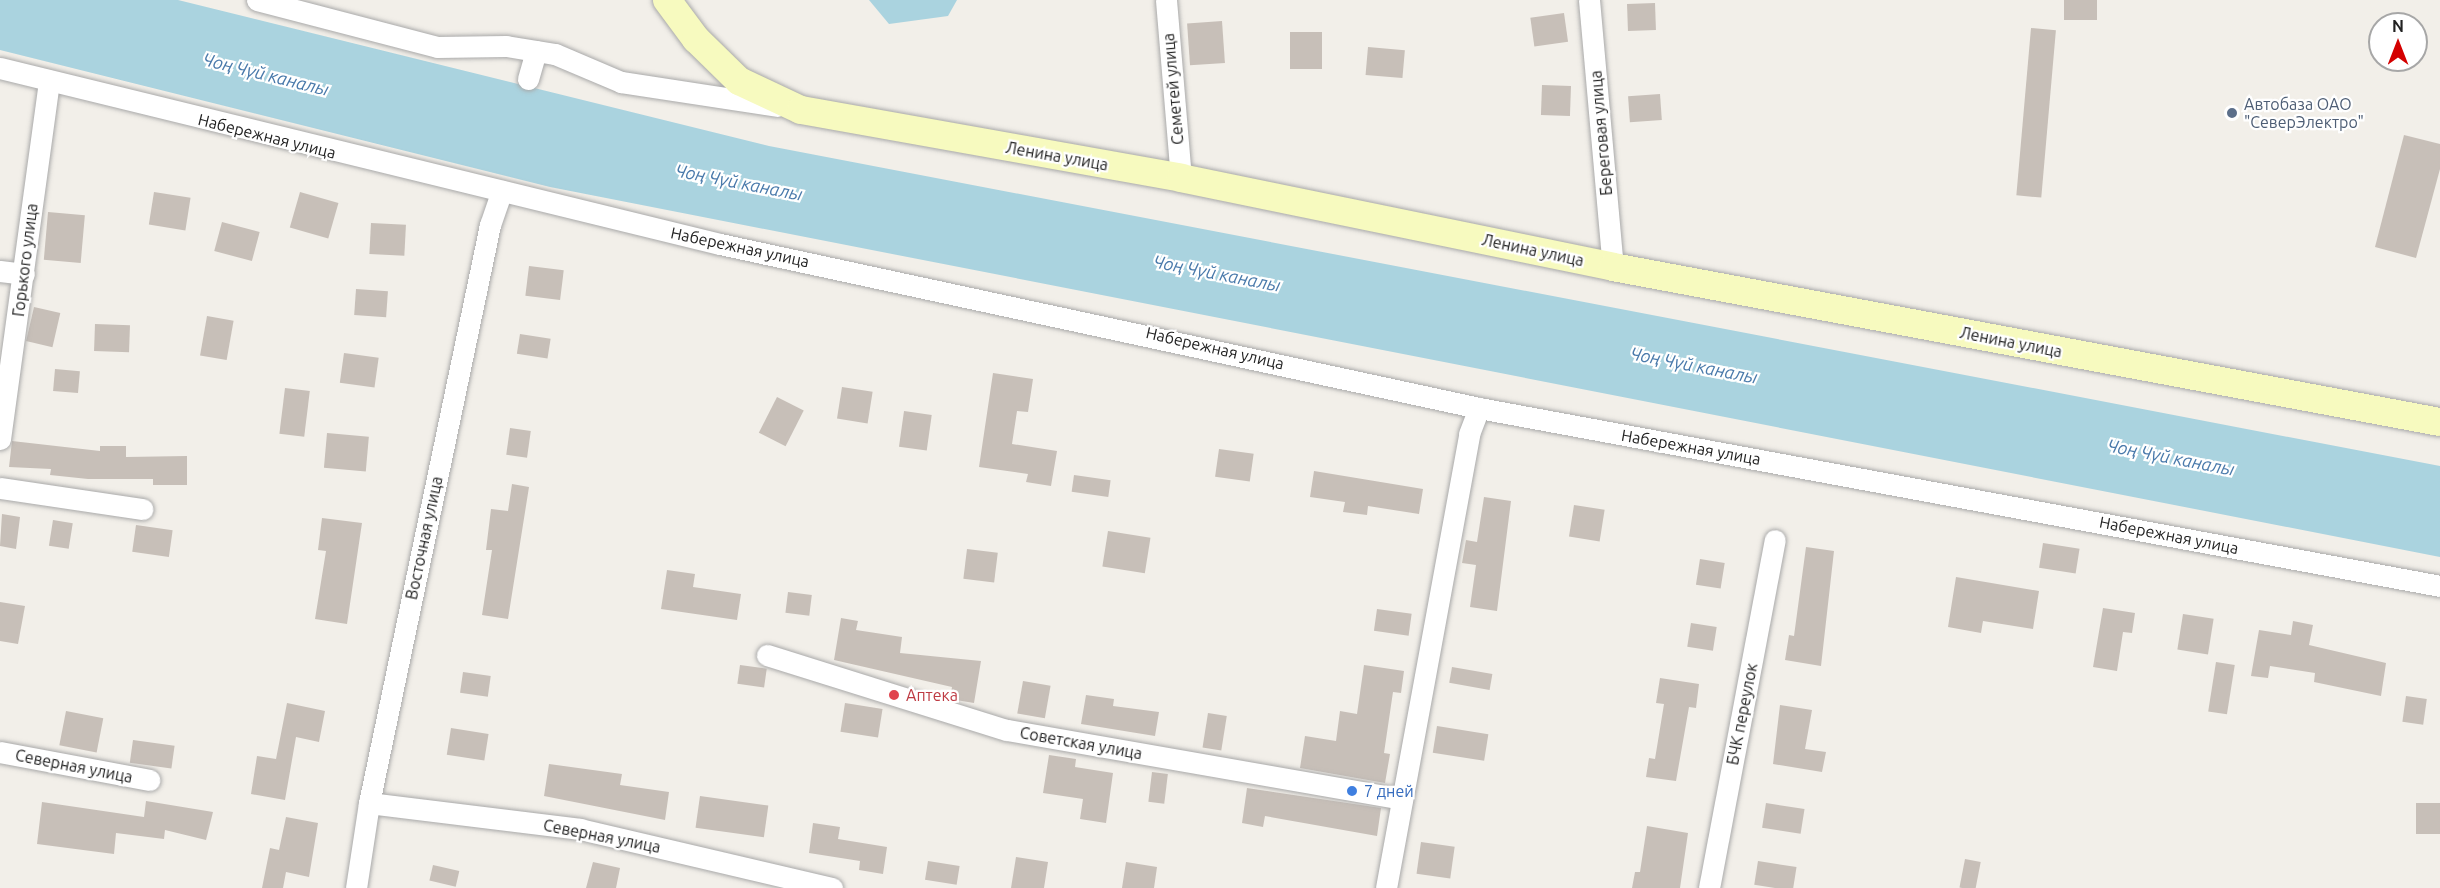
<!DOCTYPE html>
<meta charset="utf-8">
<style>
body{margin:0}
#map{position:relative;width:2440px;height:888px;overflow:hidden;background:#f2efe9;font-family:Ubuntu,sans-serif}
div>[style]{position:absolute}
.water>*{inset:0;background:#aad3df}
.building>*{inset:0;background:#c7bfb8;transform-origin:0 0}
.roads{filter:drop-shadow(0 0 2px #a9a9a9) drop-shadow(0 0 2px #a9a9a9)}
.street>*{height:21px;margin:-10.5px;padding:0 10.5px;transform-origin:10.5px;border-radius:10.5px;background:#fff}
.secondary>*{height:28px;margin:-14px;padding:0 14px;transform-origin:14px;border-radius:14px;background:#f7fabf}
.dots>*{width:16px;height:16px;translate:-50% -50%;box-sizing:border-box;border:3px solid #fff;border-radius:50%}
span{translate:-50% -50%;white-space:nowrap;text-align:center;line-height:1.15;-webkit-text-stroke:4.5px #fff;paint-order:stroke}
.street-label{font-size:16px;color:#222}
.service-label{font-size:16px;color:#4e5e75}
.left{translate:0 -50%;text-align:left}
.health-label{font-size:16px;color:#be3a42}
.shop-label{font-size:16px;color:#366cbe}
.water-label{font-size:18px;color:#4a7aab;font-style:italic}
.north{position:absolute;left:2368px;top:12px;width:60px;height:60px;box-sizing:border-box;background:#fff;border:2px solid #a7a7a7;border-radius:50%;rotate:0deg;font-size:16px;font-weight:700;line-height:24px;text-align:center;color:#222}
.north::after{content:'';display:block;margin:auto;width:21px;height:27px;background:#d40000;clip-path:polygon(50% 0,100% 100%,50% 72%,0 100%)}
</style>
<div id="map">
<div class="water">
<i style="clip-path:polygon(0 0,178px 0,769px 146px,2440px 466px,2440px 557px,550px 187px,0 50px)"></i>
<i style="clip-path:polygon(869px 0,957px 0,948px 16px,889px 24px)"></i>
</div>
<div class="building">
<i style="left:2064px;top:0;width:33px;height:20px"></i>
<i style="left:1655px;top:3px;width:27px;height:28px;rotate:88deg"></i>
<i style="left:1564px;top:13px;width:29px;height:34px;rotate:82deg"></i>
<i style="left:1222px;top:21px;width:42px;height:35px;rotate:86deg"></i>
<i style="left:2031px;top:28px;width:25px;height:168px;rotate:5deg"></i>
<i style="left:1290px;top:32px;width:32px;height:37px"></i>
<i style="left:1368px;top:47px;width:37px;height:28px;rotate:5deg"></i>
<i style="left:1542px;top:85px;width:29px;height:30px;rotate:2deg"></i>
<i style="left:1660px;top:94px;width:26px;height:32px;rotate:86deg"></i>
<i style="clip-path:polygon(2404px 135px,2440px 144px,2440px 169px,2416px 258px,2375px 247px)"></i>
<i style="left:154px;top:192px;width:37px;height:33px;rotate:9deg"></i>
<i style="left:300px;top:192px;width:40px;height:37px;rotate:16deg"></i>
<i style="left:48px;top:212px;width:37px;height:48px;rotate:5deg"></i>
<i style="left:222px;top:222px;width:39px;height:30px;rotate:15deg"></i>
<i style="left:371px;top:223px;width:35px;height:31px;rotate:3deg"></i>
<i style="left:529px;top:266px;width:35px;height:30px;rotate:7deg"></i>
<i style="left:356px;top:289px;width:32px;height:26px;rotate:4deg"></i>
<i style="left:34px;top:307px;width:27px;height:35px;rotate:13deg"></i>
<i style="left:207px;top:316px;width:27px;height:40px;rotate:10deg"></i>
<i style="left:95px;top:324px;width:35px;height:27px;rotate:2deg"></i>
<i style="left:520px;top:334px;width:31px;height:20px;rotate:9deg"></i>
<i style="left:344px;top:353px;width:35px;height:30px;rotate:8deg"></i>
<i style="left:55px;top:369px;width:25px;height:22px;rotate:5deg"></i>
<i style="clip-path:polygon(993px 373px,1033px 379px,1028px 412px,1017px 411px,1012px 444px,1057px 451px,1051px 486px,1026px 482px,1028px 474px,979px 467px)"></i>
<i style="left:842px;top:387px;width:31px;height:32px;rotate:9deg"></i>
<i style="left:285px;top:388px;width:25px;height:46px;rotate:7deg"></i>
<i style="left:777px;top:397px;width:30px;height:40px;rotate:27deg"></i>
<i style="left:904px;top:411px;width:28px;height:36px;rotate:8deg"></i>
<i style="left:510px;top:428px;width:21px;height:27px;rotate:8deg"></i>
<i style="left:327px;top:433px;width:42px;height:35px;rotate:5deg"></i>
<i style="clip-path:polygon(12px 441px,100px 451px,100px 446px,126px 446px,126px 457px,187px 456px,187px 485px,153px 485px,153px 479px,88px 479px,50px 475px,51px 469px,9px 467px)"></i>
<i style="left:1219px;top:449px;width:35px;height:28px;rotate:8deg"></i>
<i style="clip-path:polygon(1314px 471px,1423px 489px,1419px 514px,1368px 506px,1367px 515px,1343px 512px,1345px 502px,1310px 497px)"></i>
<i style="left:1074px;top:475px;width:37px;height:17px;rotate:8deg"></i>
<i style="clip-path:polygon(512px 484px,529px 487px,508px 619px,482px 615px,492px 550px,486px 550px,491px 509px,508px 511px)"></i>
<i style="clip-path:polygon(1484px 497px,1511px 501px,1497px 611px,1470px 607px,1476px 565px,1462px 563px,1466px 540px,1477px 542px)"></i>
<i style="left:1574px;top:505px;width:31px;height:32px;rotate:9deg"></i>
<i style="clip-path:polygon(2px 514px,20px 517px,16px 549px,0 546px)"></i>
<i style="clip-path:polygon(322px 518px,362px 523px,347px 624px,315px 619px,326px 551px,318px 550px)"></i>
<i style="left:53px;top:520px;width:20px;height:26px;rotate:9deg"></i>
<i style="left:136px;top:525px;width:37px;height:27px;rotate:8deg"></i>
<i style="left:1108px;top:531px;width:43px;height:36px;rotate:9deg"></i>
<i style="left:2043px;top:543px;width:37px;height:25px;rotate:9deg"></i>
<i style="clip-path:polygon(1806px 547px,1834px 551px,1821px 666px,1785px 660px,1789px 635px,1794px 636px)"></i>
<i style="left:967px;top:549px;width:31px;height:30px;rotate:7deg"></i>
<i style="left:1700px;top:559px;width:25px;height:26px;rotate:9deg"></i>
<i style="clip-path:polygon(667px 570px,695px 574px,693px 587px,741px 594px,737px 620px,661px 609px)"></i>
<i style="clip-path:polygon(1956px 577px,2039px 591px,2033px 629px,1983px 621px,1981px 633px,1948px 627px)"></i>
<i style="left:788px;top:592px;width:24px;height:21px;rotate:7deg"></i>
<i style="clip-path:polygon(0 602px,25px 606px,18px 644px,0 641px)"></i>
<i style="clip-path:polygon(2103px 608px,2135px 613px,2132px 633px,2123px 632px,2117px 671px,2093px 667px)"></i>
<i style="left:1377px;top:609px;width:35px;height:22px;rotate:8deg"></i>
<i style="left:2183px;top:614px;width:31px;height:36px;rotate:9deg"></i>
<i style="clip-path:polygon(841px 618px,858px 621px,856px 630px,902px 637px,900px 653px,981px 661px,974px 703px,950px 699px,952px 687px,834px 660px)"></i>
<i style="clip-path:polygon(2293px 621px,2313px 625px,2309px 645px,2386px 663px,2381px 696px,2314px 682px,2315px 673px,2270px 666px,2268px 678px,2251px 676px,2259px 630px,2291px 635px)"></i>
<i style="left:1691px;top:623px;width:26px;height:24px;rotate:9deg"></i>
<i style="left:2216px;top:662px;width:19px;height:50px;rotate:9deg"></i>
<i style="left:740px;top:665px;width:27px;height:19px;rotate:8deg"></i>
<i style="clip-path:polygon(1364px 665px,1404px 671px,1401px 693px,1393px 692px,1384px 753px,1390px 754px,1385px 783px,1300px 768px,1305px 736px,1336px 741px,1340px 711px,1357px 714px)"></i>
<i style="left:1452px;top:667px;width:41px;height:16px;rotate:10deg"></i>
<i style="left:463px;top:672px;width:28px;height:21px;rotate:8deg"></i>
<i style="clip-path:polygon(1660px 678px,1699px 684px,1696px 708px,1689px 707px,1676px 781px,1646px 777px,1649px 758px,1655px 759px,1664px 704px,1656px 703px)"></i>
<i style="left:1023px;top:681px;width:28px;height:33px;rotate:10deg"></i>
<i style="clip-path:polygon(1086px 695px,1114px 699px,1113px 706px,1159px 712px,1155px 736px,1081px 724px)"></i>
<i style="left:2406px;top:696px;width:21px;height:26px;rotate:8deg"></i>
<i style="clip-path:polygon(287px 703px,325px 711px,319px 742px,296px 737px,285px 800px,251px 794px,257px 756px,276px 759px)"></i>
<i style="left:845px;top:703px;width:38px;height:29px;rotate:9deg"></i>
<i style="clip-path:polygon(1780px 705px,1812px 710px,1805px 749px,1826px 752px,1822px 772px,1773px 764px)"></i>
<i style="left:66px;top:711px;width:38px;height:35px;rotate:11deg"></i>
<i style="left:1208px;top:713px;width:19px;height:35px;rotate:9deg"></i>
<i style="left:1437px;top:726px;width:52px;height:27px;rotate:9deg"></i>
<i style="left:451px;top:728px;width:38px;height:27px;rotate:9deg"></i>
<i style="left:133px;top:740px;width:42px;height:23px;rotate:8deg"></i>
<i style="clip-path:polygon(1049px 755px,1076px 759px,1075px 767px,1113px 773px,1106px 823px,1080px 819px,1083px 799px,1043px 793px)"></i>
<i style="clip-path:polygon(549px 764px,622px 774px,620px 785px,669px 792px,665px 820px,544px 796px)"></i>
<i style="left:1152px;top:772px;width:16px;height:30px;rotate:7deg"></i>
<i style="clip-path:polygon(1247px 788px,1381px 808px,1377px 836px,1265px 816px,1263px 827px,1242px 823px)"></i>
<i style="left:700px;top:796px;width:69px;height:32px;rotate:8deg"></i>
<i style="clip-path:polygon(146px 801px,213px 812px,206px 840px,165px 830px,164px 839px,116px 833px,114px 854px,37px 844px,42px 802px,144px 817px)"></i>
<i style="left:1766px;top:803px;width:39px;height:25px;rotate:9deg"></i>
<i style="left:2440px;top:803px;width:31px;height:24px;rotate:90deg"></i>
<i style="clip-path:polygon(286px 817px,318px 823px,309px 877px,286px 872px,283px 888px,262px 888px,270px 848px,279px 850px)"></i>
<i style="clip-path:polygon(813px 823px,840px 827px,838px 839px,887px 847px,883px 874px,859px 870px,860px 861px,809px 853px)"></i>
<i style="clip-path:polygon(1647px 826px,1688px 833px,1680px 888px,1632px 888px,1635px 872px,1640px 872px)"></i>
<i style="left:1421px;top:842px;width:34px;height:32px;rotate:8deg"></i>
<i style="clip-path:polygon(1016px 857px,1048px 862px,1044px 888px,1011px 888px)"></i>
<i style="left:1965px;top:859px;width:16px;height:29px;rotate:11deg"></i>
<i style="left:928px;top:861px;width:32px;height:19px;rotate:9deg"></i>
<i style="left:1758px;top:861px;width:39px;height:24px;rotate:9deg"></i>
<i style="clip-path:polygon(593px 862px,620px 868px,616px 888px,586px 888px)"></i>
<i style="clip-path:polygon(1126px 862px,1157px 867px,1154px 888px,1122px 888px)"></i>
<i style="left:433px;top:865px;width:27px;height:16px;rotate:13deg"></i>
</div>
<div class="roads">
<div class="street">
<i style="left:257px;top:0;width:186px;rotate:14.6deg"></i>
<i style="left:437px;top:47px;width:69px;rotate:-0.8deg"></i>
<i style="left:506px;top:46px;width:50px;rotate:9.3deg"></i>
<i style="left:555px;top:54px;width:72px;rotate:23deg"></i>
<i style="left:621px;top:82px;width:158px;rotate:8.7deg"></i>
<i style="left:1166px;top:0;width:179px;rotate:85.2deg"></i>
<i style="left:1589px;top:0;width:268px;rotate:84.9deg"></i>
<i style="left:0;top:68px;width:741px;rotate:13.74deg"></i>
<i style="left:720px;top:244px;width:777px;rotate:12.19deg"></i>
<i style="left:1479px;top:408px;width:977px;rotate:10.49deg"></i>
<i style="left:528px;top:79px;width:29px;rotate:-74deg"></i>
<i style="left:0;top:271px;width:24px;rotate:7deg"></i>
<i style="left:0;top:439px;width:362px;rotate:-82.2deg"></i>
<i style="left:0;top:488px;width:144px;rotate:8.4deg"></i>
<i style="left:767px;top:655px;width:251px;rotate:17.4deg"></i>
<i style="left:1007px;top:730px;width:401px;rotate:9.9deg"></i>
<i style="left:0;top:752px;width:152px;rotate:10.6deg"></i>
<i style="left:369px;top:803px;width:213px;rotate:7deg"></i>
<i style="left:580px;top:829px;width:259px;rotate:13.2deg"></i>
<i style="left:356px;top:888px;width:86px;rotate:-81.3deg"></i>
<i style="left:369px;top:803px;width:591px;rotate:-78.18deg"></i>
<i style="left:490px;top:225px;width:36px;rotate:-71deg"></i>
<i style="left:1386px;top:888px;width:462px;rotate:-79.6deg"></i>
<i style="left:1469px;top:434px;width:28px;rotate:-69deg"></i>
<i style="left:1709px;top:888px;width:354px;rotate:-79.3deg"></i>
</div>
<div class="secondary">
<i style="left:667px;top:0;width:49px;rotate:53.4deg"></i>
<i style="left:696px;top:39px;width:60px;rotate:44.3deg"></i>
<i style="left:739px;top:81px;width:68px;rotate:25.1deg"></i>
<i style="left:801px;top:110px;width:386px;rotate:10.1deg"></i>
<i style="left:1181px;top:178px;width:441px;rotate:11.6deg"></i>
<i style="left:1613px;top:267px;width:841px;rotate:10.62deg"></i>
</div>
</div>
<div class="dots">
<i style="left:2232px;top:113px;background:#5c6f8a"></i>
<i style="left:894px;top:695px;background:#e0444e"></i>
<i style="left:1352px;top:791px;background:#3f7fe0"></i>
</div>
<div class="street-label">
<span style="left:1173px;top:89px;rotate:-95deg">Семетей улица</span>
<span style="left:1601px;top:133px;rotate:-95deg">Береговая улица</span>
<span style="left:267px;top:136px;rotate:14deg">Набережная улица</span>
<span style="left:1057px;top:156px;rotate:10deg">Ленина улица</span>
<span style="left:740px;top:247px;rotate:12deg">Набережная улица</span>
<span style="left:1533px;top:250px;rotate:12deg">Ленина улица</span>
<span style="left:25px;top:260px;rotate:-83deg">Горького улица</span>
<span style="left:2011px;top:342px;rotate:11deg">Ленина улица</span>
<span style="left:1215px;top:348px;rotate:13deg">Набережная улица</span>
<span style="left:1691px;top:447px;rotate:10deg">Набережная улица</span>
<span style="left:2169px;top:535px;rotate:11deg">Набережная улица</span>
<span style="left:424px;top:538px;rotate:-78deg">Восточная улица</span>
<span style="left:1742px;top:714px;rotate:-79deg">БЧК переулок</span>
<span style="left:1081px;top:743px;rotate:10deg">Советская улица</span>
<span style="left:74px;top:766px;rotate:11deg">Северная улица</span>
<span style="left:602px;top:836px;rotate:11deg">Северная улица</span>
</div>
<div class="service-label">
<span class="left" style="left:2244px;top:113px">Автобаза ОАО<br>"СеверЭлектро"</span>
</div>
<div class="health-label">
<span class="left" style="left:906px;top:695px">Аптека</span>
</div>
<div class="shop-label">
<span class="left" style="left:1364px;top:791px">7 дней</span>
</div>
<div class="water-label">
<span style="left:266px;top:74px;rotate:14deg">Чоң Чүй каналы</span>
<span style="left:739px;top:182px;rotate:11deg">Чоң Чүй каналы</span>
<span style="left:1217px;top:273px;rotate:11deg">Чоң Чүй каналы</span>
<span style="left:1694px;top:365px;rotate:11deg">Чоң Чүй каналы</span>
<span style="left:2171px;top:457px;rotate:11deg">Чоң Чүй каналы</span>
</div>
<div class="north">N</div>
</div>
